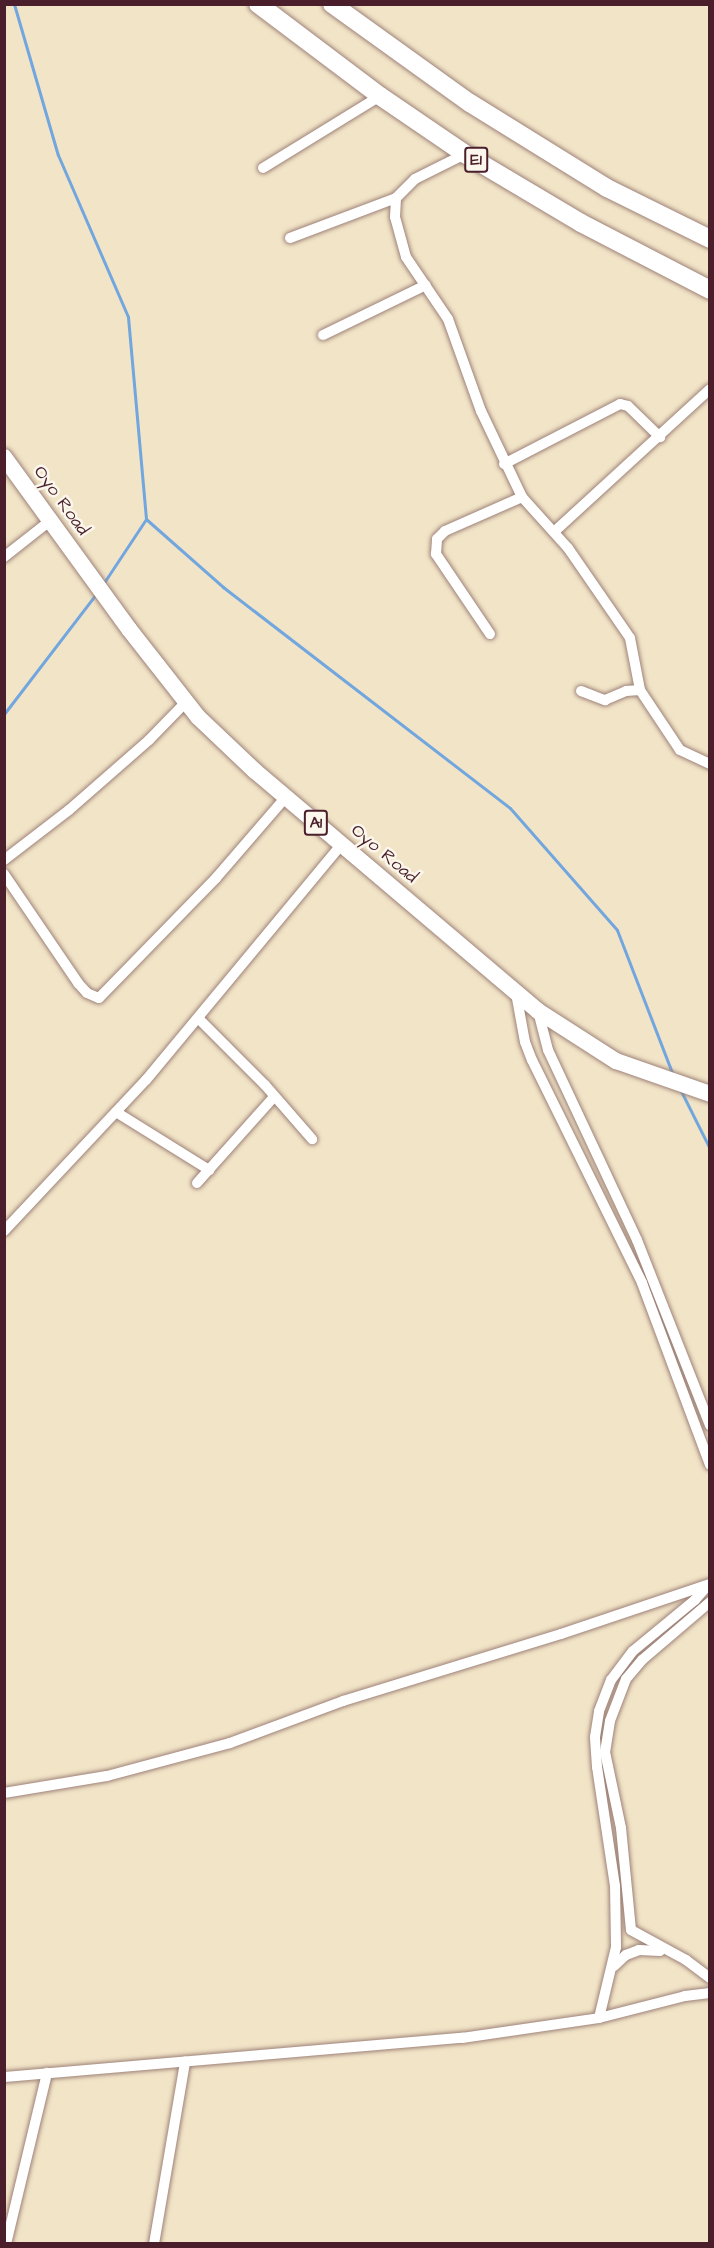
<!DOCTYPE html>
<style>
body{margin:0}
#map{position:relative;width:714px;height:2248px;overflow:hidden;background:#f2e4c7;font-family:"Architects Daughter",sans-serif}
div>[style]{position:absolute}
.stream>*{height:3px;margin:-1.5px;padding:0 1.5px;transform-origin:1.5px;border-radius:1.5px;background:#72a6df}
.roads{filter:drop-shadow(0 0 2px #9e8279) drop-shadow(0 0 2px #9e8279)}
.minor>*{height:10px;margin:-5px;padding:0 5px;transform-origin:5px;border-radius:5px;background:#fff}
.trunk>*{height:16px;margin:-8px;padding:0 8px;transform-origin:8px;border-radius:8px;background:#fff}
.motorway>*{height:18px;margin:-9px;padding:0 9px;transform-origin:9px;border-radius:9px;background:#fff}
span{translate:-50% -50%;white-space:nowrap;text-align:center;line-height:1.15;-webkit-text-stroke:5px #fbf7ec;paint-order:stroke}
.shield-label span{padding:2px 4px;background:#fbf7ec;border:2px solid;border-radius:4px;-webkit-text-stroke-width:0}
.shield-label{font-size:16px;color:#4a1f2b;font-weight:700}
.street-label{font-size:18px;color:#4a1f2b}
.frame{position:absolute;inset:0;border:6px solid #4a1f2b;pointer-events:none}
</style>
<div id="map">
<div class="stream">
<i style="left:14px;top:4px;width:157px;rotate:73.8deg"></i>
<i style="left:58px;top:155px;width:176px;rotate:66.6deg"></i>
<i style="left:128px;top:317px;width:203px;rotate:84.9deg"></i>
<i style="left:146px;top:519px;width:103px;rotate:41.4deg"></i>
<i style="left:223px;top:587px;width:362px;rotate:37.6deg"></i>
<i style="left:510px;top:808px;width:162px;rotate:48.7deg"></i>
<i style="left:617px;top:930px;width:155px;rotate:68.9deg"></i>
<i style="left:103px;top:584px;width:78px;rotate:-56.5deg"></i>
<i style="left:4px;top:714px;width:151px;rotate:-52.5deg"></i>
<i style="left:681px;top:1091px;width:65px;rotate:63.4deg"></i>
</div>
<div class="roads">
<div class="minor">
<i style="left:465px;top:154px;width:56px;rotate:153.4deg"></i>
<i style="left:415px;top:179px;width:27px;rotate:135deg"></i>
<i style="left:396px;top:198px;width:19px;rotate:93deg"></i>
<i style="left:395px;top:217px;width:41px;rotate:74.6deg"></i>
<i style="left:406px;top:257px;width:75px;rotate:55.9deg"></i>
<i style="left:448px;top:319px;width:98px;rotate:70.3deg"></i>
<i style="left:481px;top:411px;width:95px;rotate:64.5deg"></i>
<i style="left:522px;top:497px;width:69px;rotate:48deg"></i>
<i style="left:568px;top:548px;width:109px;rotate:55.4deg"></i>
<i style="left:630px;top:638px;width:53px;rotate:79.1deg"></i>
<i style="left:640px;top:690px;width:72px;rotate:56.3deg"></i>
<i style="left:680px;top:750px;width:33px;rotate:25deg"></i>
<i style="left:263px;top:168px;width:137px;rotate:-31.6deg"></i>
<i style="left:290px;top:238px;width:113px;rotate:-20.7deg"></i>
<i style="left:323px;top:335px;width:114px;rotate:-25.9deg"></i>
<i style="left:504px;top:464px;width:131px;rotate:-27.3deg"></i>
<i style="left:620px;top:404px;width:8px;rotate:14deg"></i>
<i style="left:628px;top:406px;width:45px;rotate:44.1deg"></i>
<i style="left:555px;top:531px;width:210px;rotate:-42.5deg"></i>
<i style="left:4px;top:557px;width:60px;rotate:-38.2deg"></i>
<i style="left:490px;top:634px;width:97px;rotate:-124deg"></i>
<i style="left:436px;top:554px;width:15px;rotate:-86deg"></i>
<i style="left:437px;top:539px;width:11px;rotate:-45deg"></i>
<i style="left:445px;top:531px;width:84px;rotate:-23.8deg"></i>
<i style="left:581px;top:691px;width:26px;rotate:21deg"></i>
<i style="left:605px;top:700px;width:23px;rotate:-23deg"></i>
<i style="left:626px;top:691px;width:14px;rotate:-4deg"></i>
<i style="left:4px;top:860px;width:82px;rotate:-37.6deg"></i>
<i style="left:69px;top:810px;width:106px;rotate:-41.2deg"></i>
<i style="left:149px;top:740px;width:53px;rotate:-45.8deg"></i>
<i style="left:4px;top:874px;width:132px;rotate:55.8deg"></i>
<i style="left:78px;top:983px;width:13px;rotate:48deg"></i>
<i style="left:87px;top:993px;width:13px;rotate:23deg"></i>
<i style="left:99px;top:998px;width:168px;rotate:-45.7deg"></i>
<i style="left:216px;top:878px;width:107px;rotate:-49.2deg"></i>
<i style="left:516px;top:993px;width:50px;rotate:79.6deg"></i>
<i style="left:525px;top:1042px;width:19px;rotate:69deg"></i>
<i style="left:532px;top:1060px;width:249px;rotate:63.7deg"></i>
<i style="left:642px;top:1283px;width:194px;rotate:69.5deg"></i>
<i style="left:538px;top:1011px;width:40px;rotate:75.6deg"></i>
<i style="left:548px;top:1050px;width:210px;rotate:64.9deg"></i>
<i style="left:637px;top:1240px;width:199px;rotate:68.5deg"></i>
<i style="left:198px;top:1018px;width:95px;rotate:45deg"></i>
<i style="left:265px;top:1085px;width:72px;rotate:49deg"></i>
<i style="left:116px;top:1112px;width:110px;rotate:31.9deg"></i>
<i style="left:197px;top:1183px;width:114px;rotate:-48.2deg"></i>
<i style="left:4px;top:1231px;width:207px;rotate:-46.8deg"></i>
<i style="left:146px;top:1080px;width:307px;rotate:-50.3deg"></i>
<i style="left:710px;top:1602px;width:89px;rotate:139.5deg"></i>
<i style="left:642px;top:1660px;width:25px;rotate:130deg"></i>
<i style="left:626px;top:1679px;width:45px;rotate:110.9deg"></i>
<i style="left:610px;top:1721px;width:31px;rotate:99deg"></i>
<i style="left:605px;top:1752px;width:78px;rotate:78.1deg"></i>
<i style="left:621px;top:1828px;width:102px;rotate:84.4deg"></i>
<i style="left:631px;top:1930px;width:63px;rotate:28.6deg"></i>
<i style="left:686px;top:1960px;width:30px;rotate:37deg"></i>
<i style="left:4px;top:1793px;width:104px;rotate:-9.4deg"></i>
<i style="left:107px;top:1776px;width:127px;rotate:-15deg"></i>
<i style="left:230px;top:1743px;width:121px;rotate:-20.4deg"></i>
<i style="left:343px;top:1701px;width:228px;rotate:-17.1deg"></i>
<i style="left:561px;top:1634px;width:157px;rotate:-18.6deg"></i>
<i style="left:614px;top:1966px;width:16px;rotate:-43deg"></i>
<i style="left:626px;top:1955px;width:14px;rotate:-21deg"></i>
<i style="left:639px;top:1950px;width:21px;rotate:3deg"></i>
<i style="left:599px;top:2018px;width:73px;rotate:-76.5deg"></i>
<i style="left:616px;top:1947px;width:61px;rotate:-90.9deg"></i>
<i style="left:615px;top:1886px;width:120px;rotate:-98.6deg"></i>
<i style="left:597px;top:1767px;width:30px;rotate:-94deg"></i>
<i style="left:595px;top:1737px;width:26px;rotate:-81deg"></i>
<i style="left:599px;top:1711px;width:33px;rotate:-69deg"></i>
<i style="left:611px;top:1680px;width:36px;rotate:-53deg"></i>
<i style="left:633px;top:1651px;width:80px;rotate:-39.4deg"></i>
<i style="left:695px;top:1600px;width:18px;rotate:-49deg"></i>
<i style="left:4px;top:2077px;width:460px;rotate:-4.9deg"></i>
<i style="left:462px;top:2038px;width:138px;rotate:-8.3deg"></i>
<i style="left:599px;top:2018px;width:89px;rotate:-14.3deg"></i>
<i style="left:685px;top:1996px;width:25px;rotate:-7deg"></i>
<i style="left:6px;top:2244px;width:176px;rotate:-76.5deg"></i>
<i style="left:154px;top:2244px;width:185px;rotate:-80.3deg"></i>
</div>
<div class="trunk">
<i style="left:4px;top:457px;width:213px;rotate:54deg"></i>
<i style="left:129px;top:629px;width:112px;rotate:51.9deg"></i>
<i style="left:198px;top:717px;width:79px;rotate:43.5deg"></i>
<i style="left:255px;top:771px;width:371px;rotate:40.3deg"></i>
<i style="left:538px;top:1011px;width:93px;rotate:32.7deg"></i>
<i style="left:616px;top:1061px;width:100px;rotate:19.3deg"></i>
</div>
<div class="motorway">
<i style="left:258px;top:4px;width:153px;rotate:37deg"></i>
<i style="left:380px;top:96px;width:103px;rotate:34.3deg"></i>
<i style="left:465px;top:154px;width:135px;rotate:30.7deg"></i>
<i style="left:581px;top:223px;width:145px;rotate:27.4deg"></i>
<i style="left:332px;top:4px;width:170px;rotate:35.7deg"></i>
<i style="left:470px;top:103px;width:161px;rotate:31.8deg"></i>
<i style="left:607px;top:188px;width:115px;rotate:26.3deg"></i>
</div>
</div>
<div class="shield-label">
<span style="left:476px;top:160px">E1</span>
<span style="left:316px;top:823px">A1</span>
</div>
<div class="street-label">
<span style="left:61px;top:501px;rotate:54deg">Oyo Road</span>
<span style="left:384px;top:854px;rotate:40deg">Oyo Road</span>
</div>
<div class="frame"></div>
</div>
